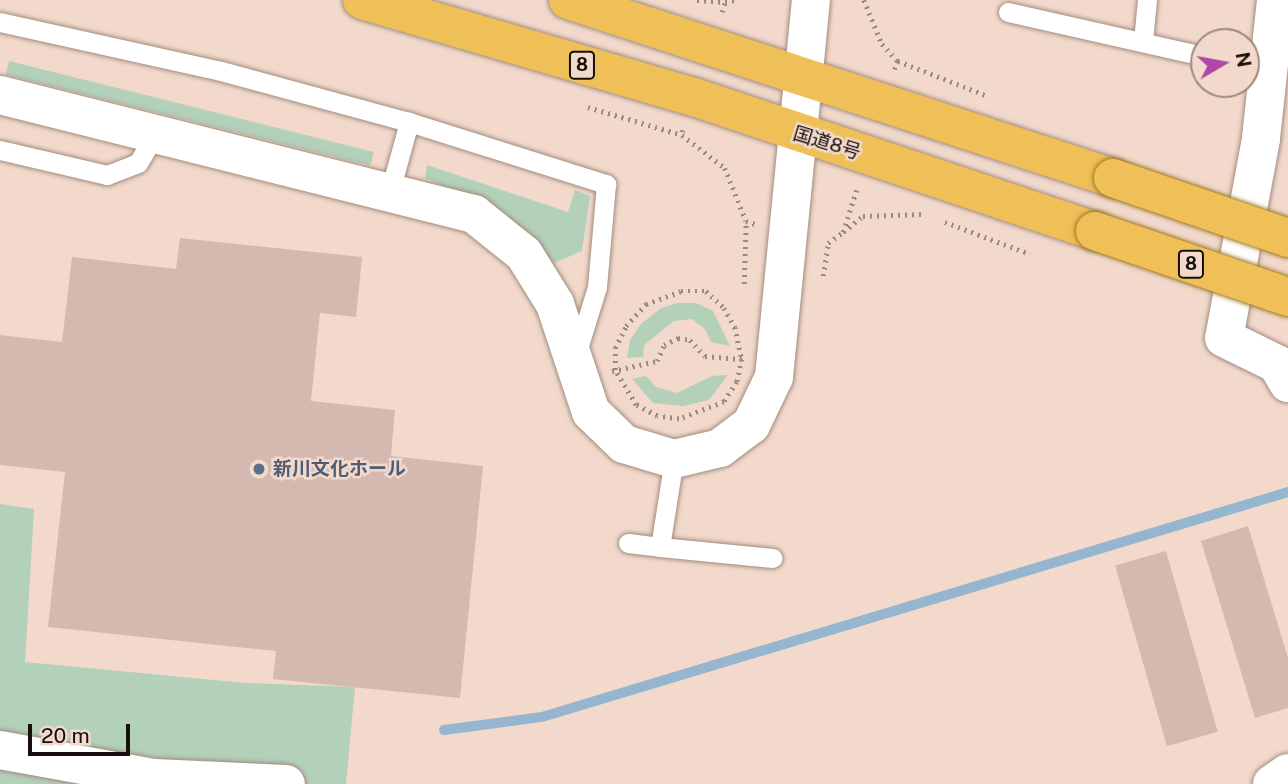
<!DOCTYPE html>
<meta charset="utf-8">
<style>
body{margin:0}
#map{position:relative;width:1288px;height:784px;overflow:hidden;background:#f2d9cc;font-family:"Public Sans","Noto Sans JP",sans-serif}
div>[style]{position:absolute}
.green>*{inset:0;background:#b3d0b9;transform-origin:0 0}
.stream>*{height:10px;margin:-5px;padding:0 5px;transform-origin:5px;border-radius:5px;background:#96b6cf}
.building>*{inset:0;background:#d4b9b1;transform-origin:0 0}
.path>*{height:4.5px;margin-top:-2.25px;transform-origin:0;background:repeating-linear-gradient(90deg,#9c8a80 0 2px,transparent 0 7px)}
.roads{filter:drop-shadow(0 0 2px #a28c7f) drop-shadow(0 0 2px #a28c7f)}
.service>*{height:19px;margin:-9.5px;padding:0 9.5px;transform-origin:9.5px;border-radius:9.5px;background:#fff}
.minor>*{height:38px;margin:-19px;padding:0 19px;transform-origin:19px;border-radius:19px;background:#fff}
.tertiary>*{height:38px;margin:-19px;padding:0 19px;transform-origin:19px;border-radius:19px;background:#fff}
.trunk>*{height:38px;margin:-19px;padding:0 19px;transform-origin:19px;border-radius:19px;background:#efc058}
.bridges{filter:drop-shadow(0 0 2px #a17822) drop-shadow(0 0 2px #a17822)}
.trunk-bridge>*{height:38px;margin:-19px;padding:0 19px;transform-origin:19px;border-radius:19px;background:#efc058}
.dots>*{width:19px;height:19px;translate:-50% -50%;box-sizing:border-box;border:4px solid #f2d9cc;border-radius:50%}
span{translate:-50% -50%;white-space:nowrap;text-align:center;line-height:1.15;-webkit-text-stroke:5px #f2d9cc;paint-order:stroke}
.shield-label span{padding:2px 5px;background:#f2d9cc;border:2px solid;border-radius:5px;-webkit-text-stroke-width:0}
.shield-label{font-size:18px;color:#180f0b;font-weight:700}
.street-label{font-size:19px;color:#180f0b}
.service-label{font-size:19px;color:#4e5e75;font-weight:700}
.left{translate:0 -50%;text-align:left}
.north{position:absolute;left:1190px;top:28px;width:70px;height:70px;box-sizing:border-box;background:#f2d9cc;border:2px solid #9b887f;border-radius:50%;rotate:80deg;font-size:19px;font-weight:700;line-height:28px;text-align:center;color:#180f0b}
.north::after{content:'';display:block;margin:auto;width:24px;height:32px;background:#b046a7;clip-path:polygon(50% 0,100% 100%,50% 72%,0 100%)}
.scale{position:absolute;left:28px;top:724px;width:102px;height:32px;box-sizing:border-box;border:4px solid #180f0b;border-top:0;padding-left:9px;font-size:21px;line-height:24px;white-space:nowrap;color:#180f0b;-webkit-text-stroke:5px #f2d9cc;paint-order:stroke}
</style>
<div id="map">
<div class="green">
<i style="left:9px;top:61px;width:376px;height:14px;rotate:14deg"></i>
<i style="clip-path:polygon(427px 165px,568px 212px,575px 190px,590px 196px,582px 251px,554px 263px,505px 213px,425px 178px)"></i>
<i style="clip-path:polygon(678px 303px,696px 303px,713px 311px,730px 346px,711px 342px,705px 329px,692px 319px,674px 321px,644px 345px,643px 357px,627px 358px,630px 340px,641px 324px,661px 308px)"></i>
<i style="clip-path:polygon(728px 375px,709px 400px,683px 406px,653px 403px,632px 379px,646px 376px,656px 387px,677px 393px,712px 376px)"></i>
<i style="clip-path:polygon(0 504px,34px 509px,25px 662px,245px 683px,355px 687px,346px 784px,0 784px)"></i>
</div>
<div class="stream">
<i style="left:444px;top:730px;width:99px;rotate:-7.6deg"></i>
<i style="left:542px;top:717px;width:779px;rotate:-16.78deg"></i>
</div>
<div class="building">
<i style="clip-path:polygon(180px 238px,362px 257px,356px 317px,320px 313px,311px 401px,395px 410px,391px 456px,483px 466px,460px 698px,273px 679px,276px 651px,48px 627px,65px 472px,0 465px,0 335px,62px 342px,72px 257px,176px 269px)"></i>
<i style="clip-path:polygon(1248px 526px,1288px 658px,1288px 708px,1255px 718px,1201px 541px)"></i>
<i style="left:1166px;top:551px;width:188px;height:53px;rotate:74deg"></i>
</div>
<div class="path">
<i style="left:697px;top:0;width:28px;rotate:4deg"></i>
<i style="left:864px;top:0;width:48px;rotate:67.8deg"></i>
<i style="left:882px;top:44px;width:23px;rotate:47deg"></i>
<i style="left:898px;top:61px;width:9px;rotate:111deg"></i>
<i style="left:722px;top:12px;width:10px;rotate:-73deg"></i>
<i style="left:725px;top:2px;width:10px;rotate:-11deg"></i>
<i style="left:898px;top:61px;width:97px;rotate:21.3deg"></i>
<i style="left:588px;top:107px;width:98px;rotate:16.6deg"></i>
<i style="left:683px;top:130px;width:5px;rotate:101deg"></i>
<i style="left:682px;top:135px;width:54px;rotate:37.5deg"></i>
<i style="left:725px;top:168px;width:57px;rotate:68.4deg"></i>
<i style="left:746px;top:221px;width:9px;rotate:18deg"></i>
<i style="left:945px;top:222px;width:91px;rotate:20.6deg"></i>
<i style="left:843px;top:232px;width:26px;rotate:-39deg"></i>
<i style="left:863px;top:216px;width:60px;rotate:-1.9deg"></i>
<i style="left:828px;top:243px;width:19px;rotate:-36deg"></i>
<i style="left:843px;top:232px;width:46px;rotate:-72.3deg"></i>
<i style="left:823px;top:276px;width:33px;rotate:-81deg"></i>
<i style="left:744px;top:284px;width:63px;rotate:-88.2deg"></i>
<i style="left:681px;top:291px;width:25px"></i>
<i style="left:706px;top:291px;width:25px;rotate:43deg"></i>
<i style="left:724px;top:308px;width:22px;rotate:60deg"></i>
<i style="left:735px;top:327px;width:33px;rotate:78deg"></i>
<i style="left:742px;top:359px;width:24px;rotate:102deg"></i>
<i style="left:737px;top:382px;width:24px;rotate:123deg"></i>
<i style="left:724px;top:402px;width:48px;rotate:159.3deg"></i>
<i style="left:679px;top:419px;width:22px;rotate:-172deg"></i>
<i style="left:657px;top:416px;width:24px;rotate:-152deg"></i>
<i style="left:636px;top:405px;width:41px;rotate:-121deg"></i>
<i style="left:615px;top:370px;width:22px;rotate:-90deg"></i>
<i style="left:615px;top:348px;width:25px;rotate:-63deg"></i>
<i style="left:626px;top:326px;width:30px;rotate:-48deg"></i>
<i style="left:646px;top:304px;width:37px;rotate:-20deg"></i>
<i style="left:612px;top:371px;width:46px;rotate:-12.5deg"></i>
<i style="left:657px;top:361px;width:17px;rotate:-66deg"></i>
<i style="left:664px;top:345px;width:16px;rotate:-27deg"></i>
<i style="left:678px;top:338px;width:12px;rotate:9deg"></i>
<i style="left:690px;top:340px;width:22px;rotate:47deg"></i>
<i style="left:705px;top:356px;width:37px;rotate:5deg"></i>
</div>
<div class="roads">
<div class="service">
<i style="left:1008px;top:12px;width:201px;rotate:12.7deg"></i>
<i style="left:0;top:22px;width:226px;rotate:12.5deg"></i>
<i style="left:221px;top:71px;width:195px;rotate:15.2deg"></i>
<i style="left:1143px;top:41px;width:41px;rotate:-84.4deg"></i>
<i style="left:0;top:150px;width:110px;rotate:13.2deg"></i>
<i style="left:107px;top:175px;width:33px;rotate:-21deg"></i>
<i style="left:138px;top:163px;width:35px;rotate:-59deg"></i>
<i style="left:390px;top:191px;width:72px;rotate:-74.6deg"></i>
<i style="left:409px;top:122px;width:207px;rotate:17.5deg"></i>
<i style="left:606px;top:184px;width:103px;rotate:95deg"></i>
<i style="left:597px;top:287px;width:71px;rotate:107.2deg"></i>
<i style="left:628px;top:543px;width:32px;rotate:7deg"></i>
<i style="left:660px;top:547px;width:89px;rotate:-81deg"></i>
<i style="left:660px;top:547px;width:113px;rotate:5.6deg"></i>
</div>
<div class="minor">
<i style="left:1276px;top:0;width:140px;rotate:96.2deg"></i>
<i style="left:1261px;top:139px;width:202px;rotate:100.5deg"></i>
<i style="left:1224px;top:338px;width:59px;rotate:26.1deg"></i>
<i style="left:1277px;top:364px;width:22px;rotate:60deg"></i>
<i style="left:0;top:750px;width:157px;rotate:10.3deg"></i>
<i style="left:154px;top:778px;width:132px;rotate:2.6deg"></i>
<i style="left:1272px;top:784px;width:19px;rotate:-35deg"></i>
</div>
<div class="tertiary">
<i style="left:0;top:95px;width:489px;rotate:14.1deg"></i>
<i style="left:474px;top:214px;width:64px;rotate:38.7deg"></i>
<i style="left:524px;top:254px;width:59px;rotate:58.2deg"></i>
<i style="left:555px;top:304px;width:114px;rotate:71.6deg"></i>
<i style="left:591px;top:412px;width:46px;rotate:44.1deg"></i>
<i style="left:624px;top:444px;width:52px;rotate:16.7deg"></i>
<i style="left:674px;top:459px;width:47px;rotate:-13.4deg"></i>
<i style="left:720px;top:448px;width:39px;rotate:-37deg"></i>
<i style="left:751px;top:425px;width:53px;rotate:-64.4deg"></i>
<i style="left:774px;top:377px;width:379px;rotate:-84.4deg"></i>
</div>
<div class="trunk">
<i style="left:362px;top:0;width:346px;rotate:16.3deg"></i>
<i style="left:694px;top:97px;width:423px;rotate:18.5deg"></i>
<i style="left:568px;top:0;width:573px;rotate:18.09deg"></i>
</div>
</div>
<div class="bridges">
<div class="trunk-bridge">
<i style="left:1113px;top:178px;width:185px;rotate:18.9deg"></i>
<i style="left:1095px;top:231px;width:204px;rotate:18.9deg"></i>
</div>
</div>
<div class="dots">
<i style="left:259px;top:469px;background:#5c6f8a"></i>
</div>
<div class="shield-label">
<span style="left:582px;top:65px">8</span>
<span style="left:1191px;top:264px">8</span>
</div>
<div class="street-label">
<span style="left:827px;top:143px;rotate:17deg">国道8号</span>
</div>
<div class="service-label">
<span class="left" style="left:273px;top:469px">新川文化ホール</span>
</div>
<div class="north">N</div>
<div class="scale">20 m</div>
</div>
